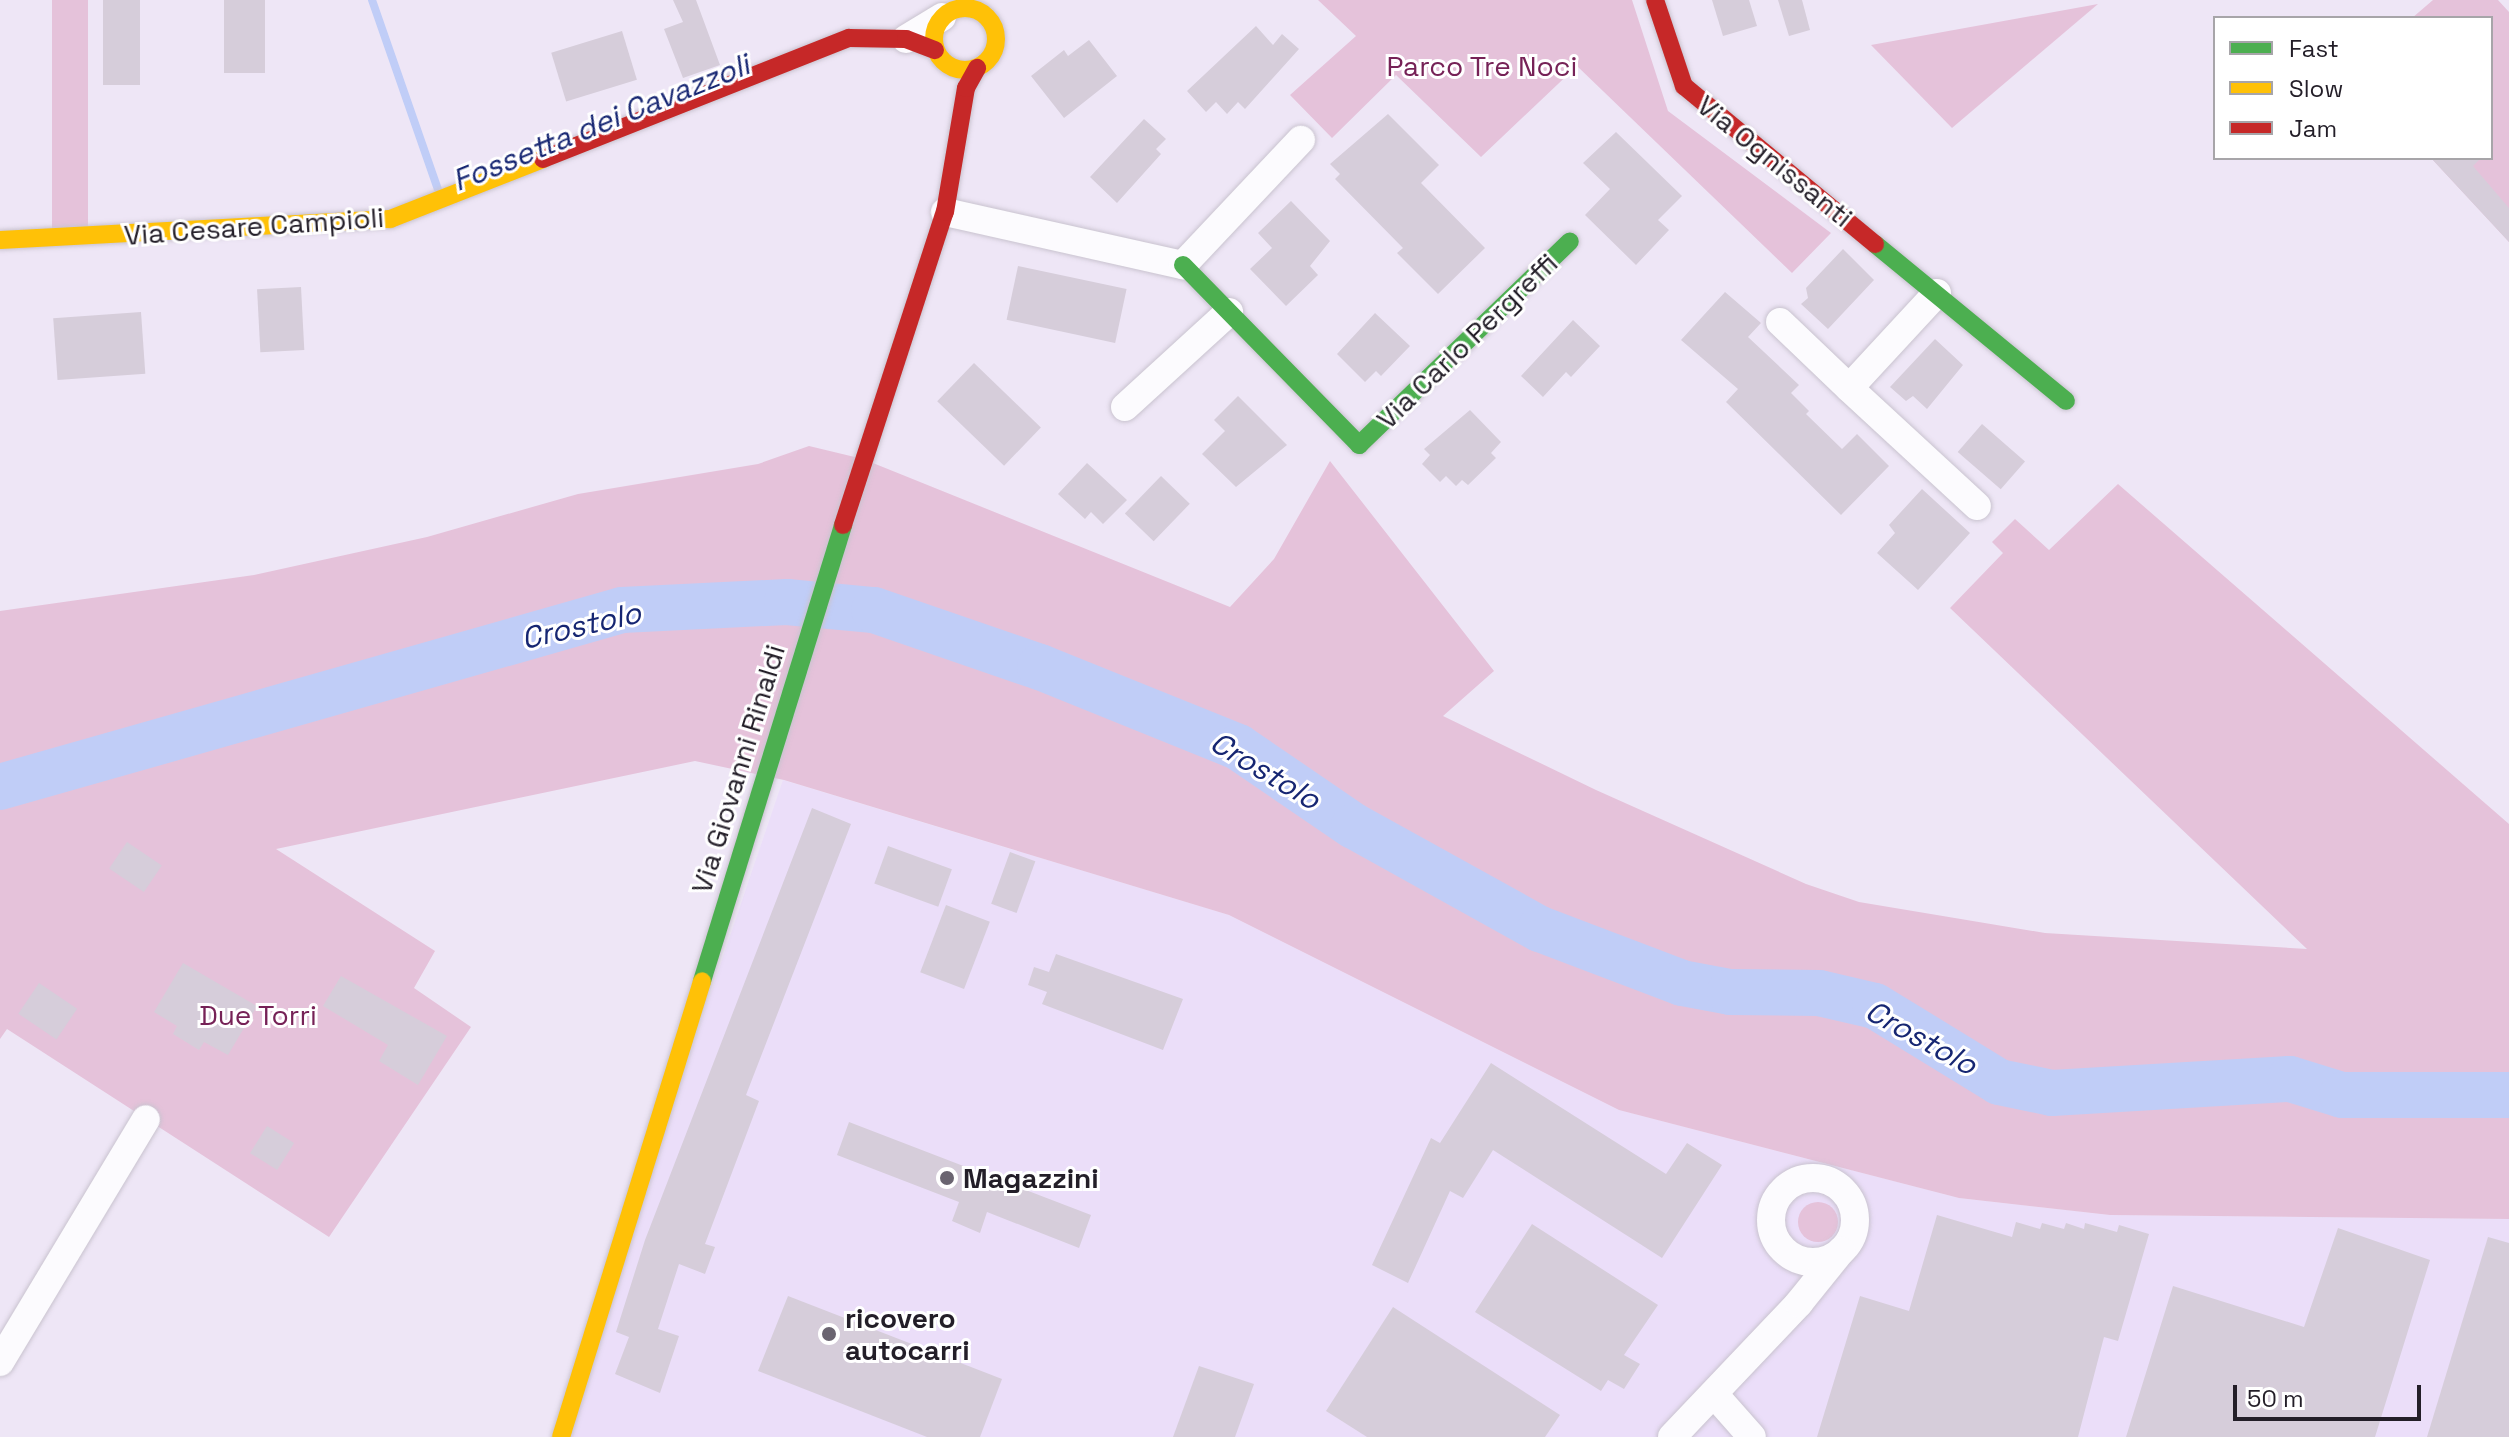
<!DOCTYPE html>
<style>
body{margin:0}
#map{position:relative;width:2509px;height:1437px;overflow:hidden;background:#eee6f6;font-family:"Space Grotesk",sans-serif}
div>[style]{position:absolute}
.built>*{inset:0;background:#ebdef9}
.green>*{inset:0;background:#e5c2da;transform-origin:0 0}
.round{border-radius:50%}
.stream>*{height:8px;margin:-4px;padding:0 4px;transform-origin:4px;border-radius:4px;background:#c0cdf7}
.river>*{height:46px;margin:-23px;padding:0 23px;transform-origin:23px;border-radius:23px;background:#c0cdf7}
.building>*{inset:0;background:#d6cdda;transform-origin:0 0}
.roads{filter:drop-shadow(0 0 2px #c9c3cf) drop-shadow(0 0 2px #c9c3cf)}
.street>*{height:28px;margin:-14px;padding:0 14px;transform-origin:14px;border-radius:14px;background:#fcfbfe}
.street>.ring{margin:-14px;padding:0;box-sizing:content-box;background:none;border:28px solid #fcfbfe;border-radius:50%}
.fast>*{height:18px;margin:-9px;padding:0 9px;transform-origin:9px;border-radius:9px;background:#4caf50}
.slow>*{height:18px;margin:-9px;padding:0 9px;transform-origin:9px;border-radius:9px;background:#ffc107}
.slow>.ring{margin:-9px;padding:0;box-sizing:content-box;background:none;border:18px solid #ffc107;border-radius:50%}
.jam>*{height:18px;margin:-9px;padding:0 9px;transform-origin:9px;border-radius:9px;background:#c62828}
.dots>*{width:22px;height:22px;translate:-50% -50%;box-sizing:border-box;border:4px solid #fff;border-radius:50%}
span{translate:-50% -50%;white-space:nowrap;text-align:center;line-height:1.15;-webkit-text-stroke:6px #fff;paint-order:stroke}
.park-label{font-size:28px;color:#762257}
.street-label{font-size:28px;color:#231e28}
.poi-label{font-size:28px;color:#231e28;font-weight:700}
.left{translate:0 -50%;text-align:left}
.water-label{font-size:30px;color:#162672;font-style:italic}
.legend{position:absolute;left:2213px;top:16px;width:280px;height:144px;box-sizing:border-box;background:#fff;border:2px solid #a7a5a9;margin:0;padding:10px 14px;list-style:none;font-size:24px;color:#231e28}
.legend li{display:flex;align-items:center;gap:16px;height:40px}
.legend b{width:40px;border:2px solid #a7a5a9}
.scale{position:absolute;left:2233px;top:1385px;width:188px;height:36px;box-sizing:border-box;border:4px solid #231e28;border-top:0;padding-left:10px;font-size:24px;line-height:28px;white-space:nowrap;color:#231e28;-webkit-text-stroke:6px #fff;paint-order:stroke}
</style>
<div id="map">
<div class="built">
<i style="clip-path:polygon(783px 780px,1229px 915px,1619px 1110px,1959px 1198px,2110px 1215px,2509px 1219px,2509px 1437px,560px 1437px)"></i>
</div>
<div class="green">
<i style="left:52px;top:0;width:36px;height:239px"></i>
<i style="clip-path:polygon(1318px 0,1632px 0,1668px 111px,1831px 233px,1792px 273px,1577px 66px,1481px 157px,1396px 75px,1332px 138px,1290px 95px,1356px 36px)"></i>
<i style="clip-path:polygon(2433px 0,2498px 0,2509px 12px,2509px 242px,2432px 159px,2491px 158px,2491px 18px,2412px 18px)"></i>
<i style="clip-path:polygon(2098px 4px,1952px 128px,1871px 45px)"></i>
<i style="clip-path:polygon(809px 446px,863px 459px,1230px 607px,1274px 559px,1330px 461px,1494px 671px,1443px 716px,1596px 790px,1806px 884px,1859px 902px,2045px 933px,2307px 949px,1950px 608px,2003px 553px,1992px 542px,2015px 519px,2049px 550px,2118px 484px,2509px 824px,2509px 1219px,2110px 1215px,1959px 1198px,1619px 1110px,1229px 915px,784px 780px,695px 761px,276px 849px,435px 951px,414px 988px,471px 1027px,329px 1237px,7px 1029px,0 1039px,0 611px,254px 575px,427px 537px,578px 494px,758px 464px)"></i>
<i class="round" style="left:1798px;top:1202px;width:40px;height:40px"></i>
</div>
<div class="stream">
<i style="left:372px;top:0;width:200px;rotate:70.8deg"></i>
</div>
<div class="river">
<i style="left:0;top:787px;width:647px;rotate:-15.88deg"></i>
<i style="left:622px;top:610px;width:165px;rotate:-2.8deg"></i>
<i style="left:787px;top:602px;width:87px;rotate:5.3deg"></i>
<i style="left:874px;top:610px;width:176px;rotate:19deg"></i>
<i style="left:1040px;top:667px;width:214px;rotate:22deg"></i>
<i style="left:1238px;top:747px;width:140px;rotate:34.3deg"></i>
<i style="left:1354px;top:826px;width:213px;rotate:29deg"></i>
<i style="left:1540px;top:929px;width:152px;rotate:20.8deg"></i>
<i style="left:1682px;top:983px;width:49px;rotate:10.6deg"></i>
<i style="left:1730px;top:992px;width:89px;rotate:0.6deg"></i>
<i style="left:1819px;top:993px;width:57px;rotate:13.1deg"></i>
<i style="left:1875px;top:1006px;width:145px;rotate:31.5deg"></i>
<i style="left:1999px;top:1082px;width:54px;rotate:11.7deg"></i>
<i style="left:2052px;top:1093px;width:238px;rotate:-3.4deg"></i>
<i style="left:2290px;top:1079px;width:54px;rotate:17.1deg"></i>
<i style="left:2342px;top:1095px;width:167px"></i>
</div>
<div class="building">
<i style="left:103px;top:0;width:37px;height:85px"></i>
<i style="left:224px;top:0;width:41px;height:73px"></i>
<i style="clip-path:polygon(673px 0,696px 0,720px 65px,683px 78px,664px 29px,683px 22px)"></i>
<i style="clip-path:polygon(1712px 0,1749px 0,1757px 26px,1723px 36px)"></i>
<i style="clip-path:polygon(1778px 0,1802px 0,1810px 30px,1789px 36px)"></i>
<i style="clip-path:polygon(1256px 26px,1273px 45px,1282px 34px,1299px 49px,1245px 109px,1238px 102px,1227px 114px,1216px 102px,1206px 112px,1187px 91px)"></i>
<i style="left:622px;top:31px;width:51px;height:74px;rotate:73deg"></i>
<i style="clip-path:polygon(1089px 40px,1117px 76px,1064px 118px,1031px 76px,1064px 50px,1068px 56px)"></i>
<i style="clip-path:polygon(1388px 114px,1439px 165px,1421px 183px,1485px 248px,1438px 294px,1397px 253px,1403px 248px,1335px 179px,1340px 174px,1330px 164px)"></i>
<i style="clip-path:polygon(1144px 119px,1166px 139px,1156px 149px,1161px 154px,1117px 203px,1090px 177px)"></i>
<i style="clip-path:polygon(1616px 132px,1682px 196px,1658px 220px,1669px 230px,1636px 265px,1585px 215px,1610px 189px,1583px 163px)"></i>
<i style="clip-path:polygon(2431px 158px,2481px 158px,2473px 166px,2509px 208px,2509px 242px)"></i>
<i style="clip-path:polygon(1291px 201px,1330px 241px,1310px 266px,1318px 275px,1286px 306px,1250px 269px,1272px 248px,1258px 233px)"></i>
<i style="clip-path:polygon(1843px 249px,1874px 280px,1828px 329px,1801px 304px,1808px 298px,1806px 288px)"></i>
<i style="left:1018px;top:266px;width:111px;height:55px;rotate:12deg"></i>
<i style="left:301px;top:287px;width:63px;height:44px;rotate:87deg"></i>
<i style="clip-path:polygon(1725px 292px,1761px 323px,1748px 337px,1799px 385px,1791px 393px,1809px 411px,1806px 414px,1842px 449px,1857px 434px,1889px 466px,1841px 515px,1726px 402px,1738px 389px,1681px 340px)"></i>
<i style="left:141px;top:312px;width:62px;height:88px;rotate:86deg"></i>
<i style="clip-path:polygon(1375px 313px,1410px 346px,1381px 376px,1376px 371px,1365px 382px,1337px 354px)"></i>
<i style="clip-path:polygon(1573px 320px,1600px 346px,1571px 377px,1566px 372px,1543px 397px,1521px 376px)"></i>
<i style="clip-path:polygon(1935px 339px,1963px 365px,1927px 409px,1913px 396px,1906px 401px,1890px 387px)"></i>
<i style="left:974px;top:363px;width:93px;height:53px;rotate:44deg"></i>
<i style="clip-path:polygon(1238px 396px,1287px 445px,1236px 487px,1202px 454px,1225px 431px,1214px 420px)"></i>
<i style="clip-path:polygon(1470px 410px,1501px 442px,1491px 453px,1496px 458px,1468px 485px,1462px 480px,1456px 486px,1446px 476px,1440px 482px,1422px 464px,1430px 455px,1424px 449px)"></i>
<i style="left:1982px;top:424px;width:57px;height:37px;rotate:41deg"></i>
<i style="clip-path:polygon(1087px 463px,1127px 500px,1103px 524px,1091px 512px,1085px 519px,1058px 494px)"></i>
<i style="left:1161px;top:476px;width:40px;height:52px;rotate:44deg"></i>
<i style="clip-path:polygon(1922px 489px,1970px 533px,1918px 590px,1877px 553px,1895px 533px,1889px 525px)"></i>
<i style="clip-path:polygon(812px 808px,851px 824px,746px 1095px,759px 1101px,705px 1244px,715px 1247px,705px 1274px,679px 1264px,658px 1329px,679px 1336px,660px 1393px,615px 1374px,629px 1337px,616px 1332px,645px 1240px)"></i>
<i style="left:127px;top:842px;width:42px;height:32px;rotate:34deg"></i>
<i style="left:888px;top:846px;width:68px;height:40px;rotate:20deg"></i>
<i style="left:1010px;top:852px;width:27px;height:55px;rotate:20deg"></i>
<i style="left:946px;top:905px;width:47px;height:72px;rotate:21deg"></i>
<i style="clip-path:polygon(1056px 954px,1183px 999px,1163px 1050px,1042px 1004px,1047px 992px,1028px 985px,1034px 967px,1049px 972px)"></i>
<i style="clip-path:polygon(183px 963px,257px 1006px,228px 1055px,204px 1042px,199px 1050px,173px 1034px,177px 1026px,154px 1012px)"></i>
<i style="clip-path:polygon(341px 976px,447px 1036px,418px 1085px,379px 1061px,388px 1045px,323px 1006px)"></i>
<i style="left:39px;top:983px;width:46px;height:37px;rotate:34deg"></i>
<i style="clip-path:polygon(1491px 1063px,1666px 1174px,1687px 1143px,1722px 1165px,1662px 1258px,1493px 1150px,1463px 1198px,1450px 1191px,1408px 1283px,1372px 1265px,1431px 1138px,1440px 1143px)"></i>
<i style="clip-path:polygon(849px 1122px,1091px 1215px,1079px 1248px,987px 1212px,980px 1233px,952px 1221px,959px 1202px,837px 1155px)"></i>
<i style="left:267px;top:1126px;width:32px;height:32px;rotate:32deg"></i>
<i style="clip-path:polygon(1937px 1215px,2012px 1237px,2016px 1222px,2040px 1229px,2042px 1223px,2064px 1229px,2066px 1223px,2084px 1229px,2085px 1223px,2117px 1232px,2119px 1225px,2149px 1234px,2118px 1341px,2104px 1337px,2078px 1437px,1817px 1437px,1860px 1296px,1909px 1311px)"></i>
<i style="clip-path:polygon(1532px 1224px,1658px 1305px,1624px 1355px,1640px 1364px,1624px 1389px,1608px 1380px,1601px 1391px,1475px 1312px)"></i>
<i style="clip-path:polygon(2338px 1228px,2430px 1260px,2375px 1437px,2126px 1437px,2173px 1286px,2304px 1327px)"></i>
<i style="clip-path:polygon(2488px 1237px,2509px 1243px,2509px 1437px,2427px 1437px)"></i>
<i style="clip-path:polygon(788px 1296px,1002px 1379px,980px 1437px,927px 1437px,758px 1371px)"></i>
<i style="clip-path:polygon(1393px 1307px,1560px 1415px,1545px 1437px,1367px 1437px,1326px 1411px)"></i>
<i style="clip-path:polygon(1199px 1366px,1254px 1384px,1235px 1437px,1173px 1437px)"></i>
</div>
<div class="roads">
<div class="street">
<i style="left:906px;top:39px;width:42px;rotate:-31.4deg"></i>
<i style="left:945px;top:212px;width:244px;rotate:12.6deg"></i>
<i style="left:1183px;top:265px;width:172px;rotate:-46.7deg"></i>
<i style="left:1937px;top:293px;width:129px;rotate:132.8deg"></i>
<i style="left:1849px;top:388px;width:174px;rotate:42.7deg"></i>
<i style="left:1780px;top:322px;width:95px;rotate:43.7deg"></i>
<i style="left:1125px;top:407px;width:141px;rotate:-42.4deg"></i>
<i class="ring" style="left:1771px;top:1178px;width:56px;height:56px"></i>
<i style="left:0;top:1362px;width:283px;rotate:-59deg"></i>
<i style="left:1714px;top:1394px;width:57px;rotate:48.5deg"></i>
<i style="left:1672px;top:1437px;width:185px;rotate:-46.5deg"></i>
<i style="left:1799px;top:1303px;width:67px;rotate:-51.1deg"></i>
</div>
<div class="fast">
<i style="left:1875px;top:244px;width:247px;rotate:39.4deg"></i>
<i style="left:1183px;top:265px;width:252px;rotate:45.6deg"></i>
<i style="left:1359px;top:445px;width:293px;rotate:-44deg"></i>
<i style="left:702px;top:981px;width:477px;rotate:-72.8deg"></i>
</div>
<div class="slow">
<i class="ring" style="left:934px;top:8px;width:44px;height:44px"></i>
<i style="left:0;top:240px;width:391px;rotate:-3.1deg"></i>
<i style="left:390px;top:219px;width:164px;rotate:-21.4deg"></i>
<i style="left:561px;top:1437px;width:477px;rotate:-72.8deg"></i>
</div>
<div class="jam">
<i style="left:1655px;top:0;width:91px;rotate:71.4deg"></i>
<i style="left:1684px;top:86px;width:248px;rotate:39.6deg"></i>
<i style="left:543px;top:159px;width:329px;rotate:-21.6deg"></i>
<i style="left:849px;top:38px;width:57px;rotate:1deg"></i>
<i style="left:906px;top:39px;width:31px;rotate:21deg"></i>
<i style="left:843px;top:525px;width:329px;rotate:-72deg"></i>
<i style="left:945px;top:212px;width:126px;rotate:-80.4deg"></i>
<i style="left:966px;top:88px;width:23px;rotate:-61deg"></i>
</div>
</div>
<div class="dots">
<i style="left:947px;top:1178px;background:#6a6470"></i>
<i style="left:829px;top:1334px;background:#6a6470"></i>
</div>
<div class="park-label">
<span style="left:1482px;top:66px">Parco Tre Noci</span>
<span style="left:258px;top:1015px">Due Torri</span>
</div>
<div class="street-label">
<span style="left:1775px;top:161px;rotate:39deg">Via Ognissanti</span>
<span style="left:254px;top:226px;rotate:-4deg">Via Cesare Campioli</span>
<span style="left:1467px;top:341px;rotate:-44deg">Via Carlo Pergreffi</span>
<span style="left:738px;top:769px;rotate:-73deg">Via Giovanni Rinaldi</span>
</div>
<div class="poi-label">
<span class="left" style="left:963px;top:1178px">Magazzini</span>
<span class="left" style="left:845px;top:1334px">ricovero<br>autocarri</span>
</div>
<div class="water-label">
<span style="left:601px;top:123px;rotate:-22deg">Fossetta dei Cavazzoli</span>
<span style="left:581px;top:626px;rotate:-13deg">Crostolo</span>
<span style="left:1265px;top:771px;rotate:31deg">Crostolo</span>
<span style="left:1921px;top:1038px;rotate:29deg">Crostolo</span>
</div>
<ul class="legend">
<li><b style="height:10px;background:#4caf50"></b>Fast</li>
<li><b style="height:10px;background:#ffc107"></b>Slow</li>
<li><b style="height:10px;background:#c62828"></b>Jam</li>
</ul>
<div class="scale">50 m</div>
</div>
